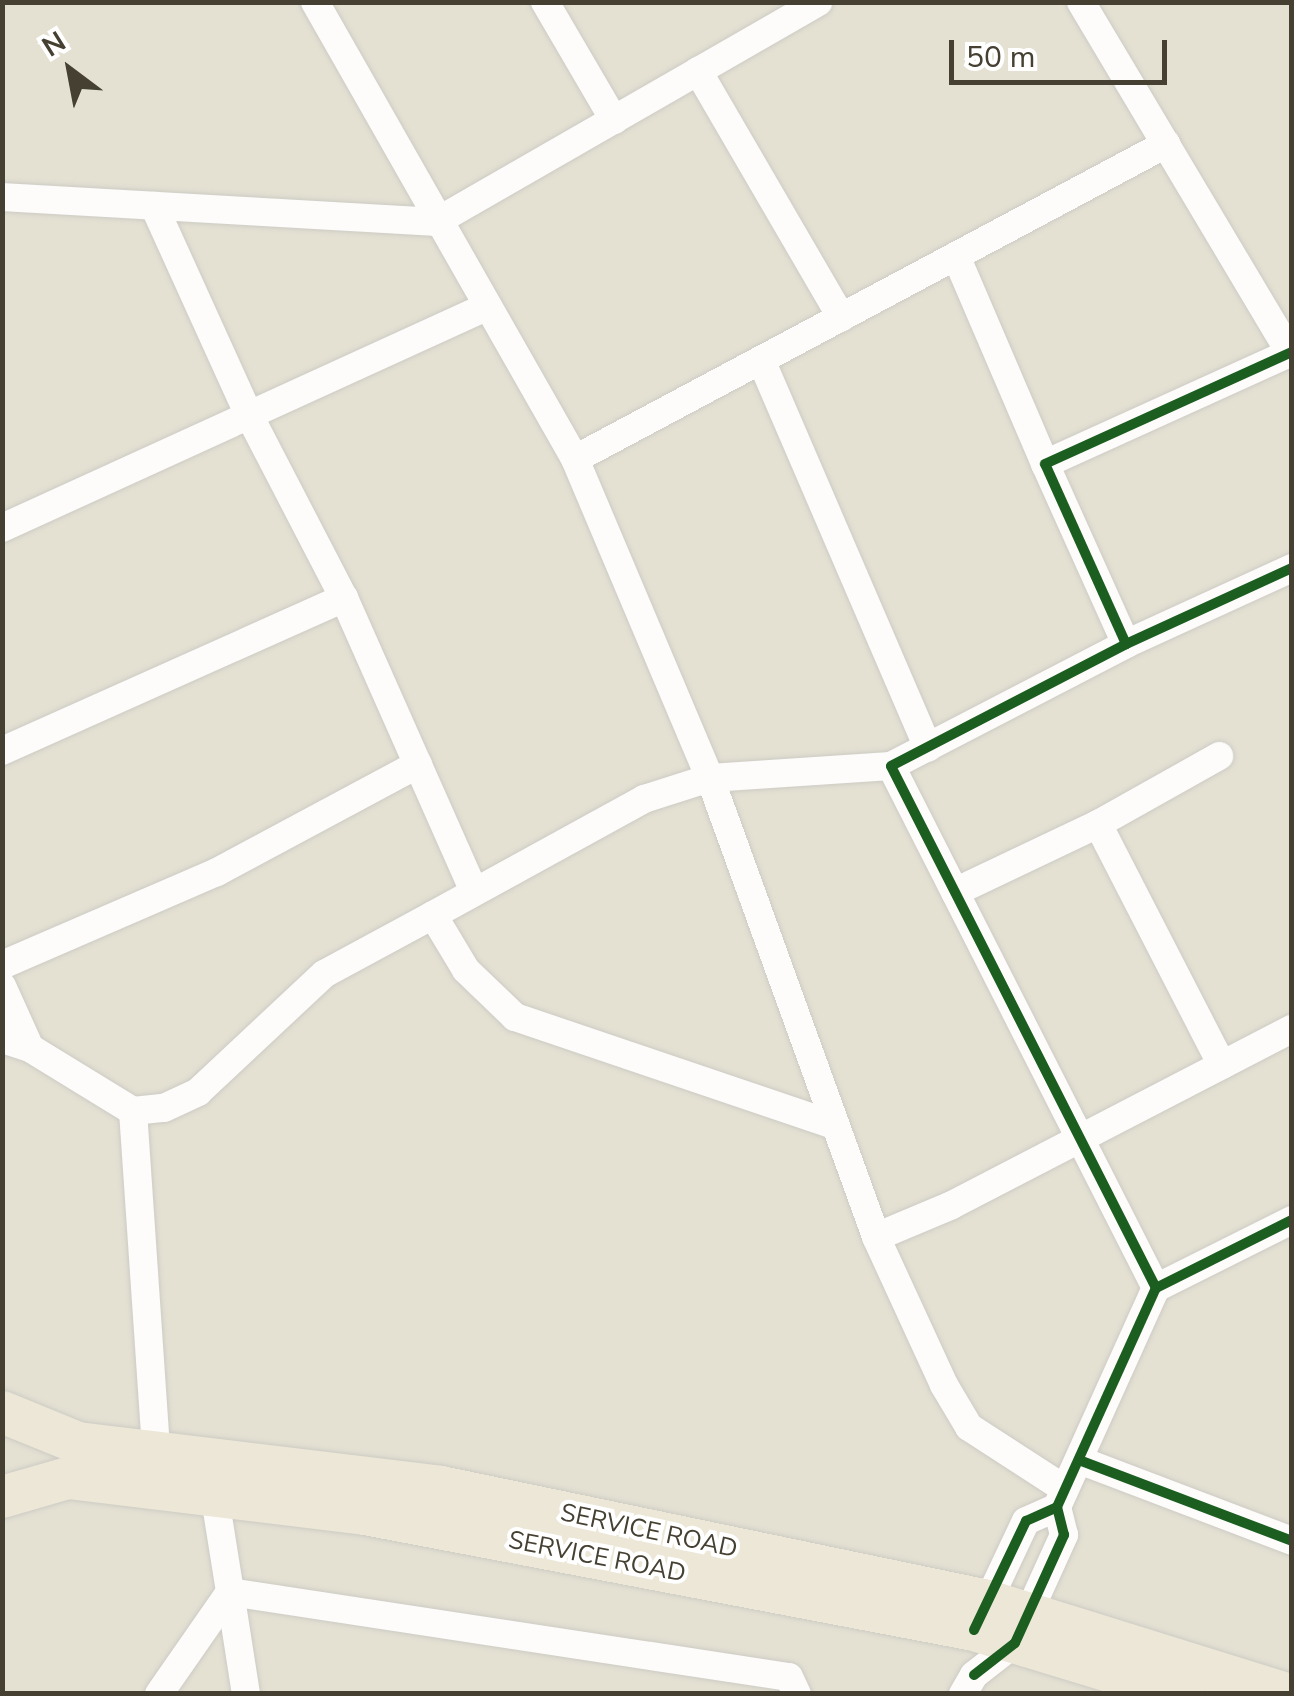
<!DOCTYPE html>
<style>
body{margin:0}
#map{position:relative;width:1294px;height:1696px;overflow:hidden;background:#efede6;font-family:"Nunito Sans",sans-serif}
div>[style]{position:absolute}
.residential>*{inset:0;background:#e4e1d3;transform-origin:0 0}
.roads{filter:drop-shadow(0 0 2px #cdcbc4) drop-shadow(0 0 2px #cdcbc4)}
.minor>*{height:28px;margin:-14px;padding:0 14px;transform-origin:14px;border-radius:14px;background:#fdfcfb}
.highway>*{height:42px;margin:-21px;padding:0 21px;transform-origin:21px;border-radius:21px;background:#ece7d7}
.cycleway>*{height:10px;margin:-5px;padding:0 5px;transform-origin:5px;border-radius:5px;background:#1b5e20}
span{translate:-50% -50%;white-space:nowrap;text-align:center;line-height:1.15;-webkit-text-stroke:8px #fff;paint-order:stroke}
.street-label{font-size:25px;color:#454032}
.frame{position:absolute;inset:0;border:5px solid #454032;pointer-events:none}
.north{position:absolute;left:20px;top:20px;width:100px;height:100px;-webkit-text-stroke:8px #fff;paint-order:stroke;rotate:328deg;font-size:28px;font-weight:700;line-height:40px;text-align:center;color:#454032}
.north::after{content:'';display:block;margin:auto;width:35px;height:45px;background:#454032;clip-path:polygon(50% 0,100% 100%,50% 72%,0 100%)}
.scale{position:absolute;left:949px;top:40px;width:218px;height:45px;box-sizing:border-box;border:5px solid #454032;border-top:0;padding-left:12px;font-size:30px;line-height:35px;white-space:nowrap;color:#454032;-webkit-text-stroke:8px #fff;paint-order:stroke}
</style>
<div id="map">
<div class="residential">
<i style="left:3px;top:3px;width:1288px;height:1690px"></i>
</div>
<div class="roads">
<div class="minor">
<i style="left:315px;top:2px;width:526px;rotate:60.36deg"></i>
<i style="left:575px;top:459px;width:346px;rotate:67.1deg"></i>
<i style="left:710px;top:778px;width:488px;rotate:70.1deg"></i>
<i style="left:876px;top:1237px;width:163px;rotate:65.3deg"></i>
<i style="left:944px;top:1385px;width:49px;rotate:59.2deg"></i>
<i style="left:969px;top:1427px;width:114px;rotate:32.9deg"></i>
<i style="left:545px;top:2px;width:137px;rotate:59.7deg"></i>
<i style="left:1081px;top:2px;width:408px;rotate:59.2deg"></i>
<i style="left:698px;top:71px;width:285px;rotate:59.8deg"></i>
<i style="left:2px;top:197px;width:435px;rotate:3.3deg"></i>
<i style="left:436px;top:222px;width:441px;rotate:-29.9deg"></i>
<i style="left:154px;top:206px;width:230px;rotate:65.6deg"></i>
<i style="left:249px;top:415px;width:206px;rotate:62.6deg"></i>
<i style="left:956px;top:256px;width:226px;rotate:66.8deg"></i>
<i style="left:761px;top:360px;width:422px;rotate:66.7deg"></i>
<i style="left:575px;top:459px;width:670px;rotate:-28.06deg"></i>
<i style="left:2px;top:528px;width:532px;rotate:-24.54deg"></i>
<i style="left:1126px;top:644px;width:183px;rotate:-24.6deg"></i>
<i style="left:2px;top:751px;width:375px;rotate:-24.1deg"></i>
<i style="left:344px;top:598px;width:321px;rotate:66.1deg"></i>
<i style="left:1098px;top:824px;width:139px;rotate:-29.3deg"></i>
<i style="left:955px;top:892px;width:158px;rotate:-25.4deg"></i>
<i style="left:1098px;top:824px;width:271px;rotate:62.8deg"></i>
<i style="left:433px;top:915px;width:241px;rotate:-28.8deg"></i>
<i style="left:644px;top:799px;width:69px;rotate:-17.7deg"></i>
<i style="left:710px;top:778px;width:181px;rotate:-3.8deg"></i>
<i style="left:2px;top:965px;width:234px;rotate:-23.4deg"></i>
<i style="left:217px;top:872px;width:228px;rotate:-28.2deg"></i>
<i style="left:2px;top:986px;width:68px;rotate:65.7deg"></i>
<i style="left:2px;top:1039px;width:29px;rotate:18deg"></i>
<i style="left:30px;top:1048px;width:121px;rotate:31.5deg"></i>
<i style="left:133px;top:1111px;width:31px;rotate:-6deg"></i>
<i style="left:164px;top:1108px;width:38px;rotate:-25deg"></i>
<i style="left:198px;top:1092px;width:173px;rotate:-43.1deg"></i>
<i style="left:324px;top:974px;width:124px;rotate:-28.4deg"></i>
<i style="left:433px;top:915px;width:64px;rotate:59deg"></i>
<i style="left:466px;top:970px;width:68px;rotate:43.8deg"></i>
<i style="left:515px;top:1017px;width:335px;rotate:18.7deg"></i>
<i style="left:133px;top:1111px;width:339px;rotate:86.1deg"></i>
<i style="left:876px;top:1237px;width:82px;rotate:-22.8deg"></i>
<i style="left:952px;top:1205px;width:383px;rotate:-27.4deg"></i>
<i style="left:1156px;top:1288px;width:152px;rotate:-26.6deg"></i>
<i style="left:1079px;top:1460px;width:228px;rotate:20.8deg"></i>
<i style="left:215px;top:1498px;width:95px;rotate:80.9deg"></i>
<i style="left:230px;top:1592px;width:565px;rotate:8.65deg"></i>
<i style="left:789px;top:1677px;width:19px;rotate:65deg"></i>
<i style="left:230px;top:1592px;width:103px;rotate:81.1deg"></i>
<i style="left:981px;top:1616px;width:105px;rotate:-64.7deg"></i>
<i style="left:1026px;top:1521px;width:34px;rotate:-24deg"></i>
<i style="left:159px;top:1694px;width:124px;rotate:-55.2deg"></i>
<i style="left:963px;top:1694px;width:22px;rotate:-60deg"></i>
<i style="left:974px;top:1675px;width:52px;rotate:-38deg"></i>
<i style="left:1015px;top:1643px;width:119px;rotate:-65.6deg"></i>
<i style="left:1064px;top:1535px;width:29px;rotate:-104deg"></i>
<i style="left:1057px;top:1507px;width:240px;rotate:-65.7deg"></i>
<i style="left:1156px;top:1288px;width:585px;rotate:-116.92deg"></i>
<i style="left:891px;top:766px;width:265px;rotate:-27.4deg"></i>
<i style="left:1126px;top:644px;width:197px;rotate:-114.2deg"></i>
<i style="left:1045px;top:464px;width:271px;rotate:-24.4deg"></i>
</div>
<div class="highway">
<i style="left:2px;top:1412px;width:82px;rotate:22.2deg"></i>
<i style="left:78px;top:1443px;width:366px;rotate:6.9deg"></i>
<i style="left:441px;top:1487px;width:559px;rotate:11.77deg"></i>
<i style="left:988px;top:1601px;width:313px;rotate:17.3deg"></i>
<i style="left:2px;top:1497px;width:69px;rotate:-16.1deg"></i>
<i style="left:68px;top:1478px;width:299px;rotate:6.9deg"></i>
<i style="left:365px;top:1514px;width:620px;rotate:10.78deg"></i>
<i style="left:974px;top:1630px;width:220px;rotate:16.9deg"></i>
</div>
</div>
<div class="cycleway">
<i style="left:1126px;top:644px;width:183px;rotate:-24.6deg"></i>
<i style="left:1156px;top:1288px;width:152px;rotate:-26.6deg"></i>
<i style="left:1079px;top:1460px;width:228px;rotate:20.8deg"></i>
<i style="left:974px;top:1630px;width:121px;rotate:-64.5deg"></i>
<i style="left:1026px;top:1521px;width:34px;rotate:-24deg"></i>
<i style="left:974px;top:1675px;width:52px;rotate:-38deg"></i>
<i style="left:1015px;top:1643px;width:119px;rotate:-65.6deg"></i>
<i style="left:1064px;top:1535px;width:29px;rotate:-104deg"></i>
<i style="left:1057px;top:1507px;width:240px;rotate:-65.7deg"></i>
<i style="left:1156px;top:1288px;width:585px;rotate:-116.92deg"></i>
<i style="left:891px;top:766px;width:265px;rotate:-27.4deg"></i>
<i style="left:1126px;top:644px;width:197px;rotate:-114.2deg"></i>
<i style="left:1045px;top:464px;width:271px;rotate:-24.4deg"></i>
</div>
<div class="street-label">
<span style="left:649px;top:1531px;rotate:12deg">SERVICE ROAD</span>
<span style="left:597px;top:1557px;rotate:11deg">SERVICE ROAD</span>
</div>
<div class="frame"></div>
<div class="north">N</div>
<div class="scale">50 m</div>
</div>
